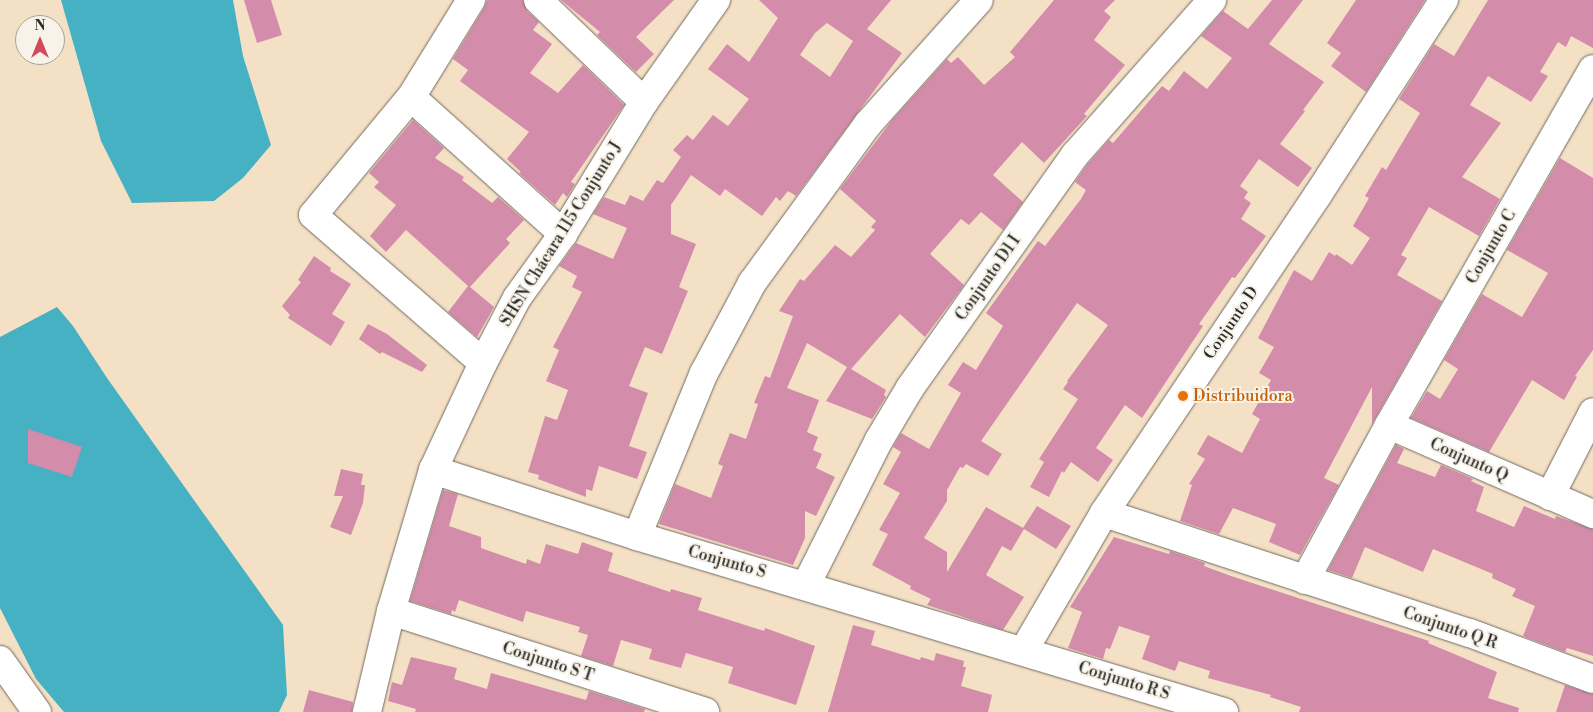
<!DOCTYPE html>
<meta charset="utf-8">
<style>
body{margin:0}
#map{position:relative;width:1593px;height:712px;overflow:hidden;background:#f4e0c5;font-family:"Libre Bodoni",serif}
div>[style]{position:absolute}
.water>*{inset:0;background:#45b1c3}
.building>*{inset:0;background:#d48cab}
.roads{filter:drop-shadow(0 0 1px #716a61) drop-shadow(0 0 1px #716a61)}
.minor>*{height:28px;margin:-14px;padding:0 14px;transform-origin:14px;border-radius:14px;background:#fff}
.dots>*{width:14px;height:14px;translate:-50% -50%;box-sizing:border-box;border:2px solid #f7f3e8;border-radius:50%}
span{translate:-50% -50%;white-space:nowrap;text-align:center;line-height:1.15;-webkit-text-stroke:4px #f7f3e8;paint-order:stroke}
.street-label{font-size:16px;color:#2b2b2b}
.food-label{font-size:16px;color:#c56008}
.left{translate:0 -50%;text-align:left}
.north{position:absolute;left:15px;top:15px;width:50px;height:50px;box-sizing:border-box;background:#f7f3e8;border:1px solid #a5a39c;border-radius:50%;rotate:0deg;font-size:14px;font-weight:700;line-height:20px;text-align:center;color:#2b2b2b}
.north::after{content:'';display:block;margin:auto;width:18px;height:22px;background:#d1495b;clip-path:polygon(50% 0,100% 100%,50% 72%,0 100%)}
</style>
<div id="map">
<div class="water">
<i style="clip-path:polygon(61px 0,233px 0,243px 56px,271px 145px,243px 178px,214px 201px,132px 203px,101px 141px)"></i>
<i style="clip-path:polygon(57px 307px,73px 326px,107px 378px,283px 625px,287px 695px,279px 712px,64px 712px,36px 679px,0 608px,0 337px)"></i>
</div>
<div class="building">
<i style="clip-path:polygon(244px 0,271px 0,282px 35px,257px 43px)"></i>
<i style="clip-path:polygon(487px 0,523px 0,527px 11px,539px 22px,533px 30px,552px 44px,530px 73px,558px 93px,583px 65px,624px 105px,571px 182px,575px 184px,567px 197px,563px 193px,555px 205px,519px 173px,521px 172px,507px 159px,529px 132px,460px 81px,468px 70px,453px 59px,484px 8px)"></i>
<i style="clip-path:polygon(561px 0,674px 0,636px 37px,654px 54px,636px 72px,597px 35px,600px 32px)"></i>
<i style="clip-path:polygon(evenodd,759px 0,891px 0,867px 29px,902px 53px,796px 196px,788px 191px,780px 201px,776px 197px,762px 216px,725px 189px,720px 196px,691px 175px,671px 205px,671px 234px,696px 244px,679px 287px,688px 291px,662px 354px,645px 347px,629px 386px,648px 393px,629px 446px,647px 452px,637px 479px,599px 466px,592px 491px,586px 489px,586px 497px,538px 479px,539px 475px,528px 472px,545px 416px,557px 420px,568px 390px,546px 381px,559px 350px,553px 347px,582px 292px,572px 287px,577px 276px,559px 266px,576px 243px,613px 259px,627px 228px,593px 214px,604px 197px,625px 205px,630px 195px,643px 201px,657px 180px,663px 183px,681px 157px,673px 150px,687px 135px,693px 140px,713px 115px,728px 126px,749px 99px,708px 69px,727px 44px,749px 62px,778px 18px,759px 0,827px 23px,853px 41px,830px 77px,800px 55px,815px 33px,827px 23px)"></i>
<i style="clip-path:polygon(1054px 0,1115px 0,1104px 11px,1111px 17px,1094px 40px,1125px 65px,1084px 114px,1087px 116px,1044px 163px,1022px 142px,993px 175px,1023px 202px,1003px 230px,981px 212px,969px 225px,961px 219px,930px 254px,964px 285px,925px 337px,900px 314px,851px 369px,886px 390px,884px 395px,886px 397px,872px 419px,826px 401px,847px 367px,807px 343px,787px 388px,819px 400px,807px 432px,818px 437px,813px 450px,822px 454px,816px 468px,835px 477px,816px 516px,805px 511px,805px 538px,793px 565px,659px 524px,675px 484px,711px 498px,723px 466px,718px 464px,730px 433px,746px 439px,758px 404px,754px 403px,765px 376px,770px 378px,793px 316px,779px 311px,800px 279px,804px 281px,835px 245px,851px 257px,875px 230px,871px 227px,876px 221px,840px 189px,852px 173px,893px 119px,947px 59px,951px 63px,958px 57px,984px 85px,1015px 57px,1010px 52px)"></i>
<i style="clip-path:polygon(1272px 0,1303px 0,1269px 44px,1324px 82px,1303px 110px,1305px 111px,1280px 144px,1312px 168px,1298px 187px,1259px 159px,1240px 186px,1248px 192px,1244px 198px,1251px 203px,1241px 219px,1266px 236px,1235px 278px,1232px 277px,1199px 324px,1203px 326px,1142px 418px,1125px 405px,1096px 448px,1113px 460px,1098px 482px,1071px 462px,1064px 473px,1062px 471px,1049px 497px,1030px 487px,1044px 462px,1039px 459px,1078px 399px,1063px 389px,1068px 382px,1067px 381px,1108px 325px,1077px 303px,981px 441px,1002px 454px,988px 476px,966px 464px,963px 468px,960px 467px,947px 490px,947px 501px,924px 538px,947px 552px,947px 572px,986px 507px,1023px 528px,1037px 506px,1071px 526px,1056px 549px,1024px 529px,1011px 551px,1002px 546px,986px 575px,1024px 597px,1003px 630px,927px 605px,931px 599px,910px 589px,911px 586px,872px 565px,888px 534px,879px 530px,900px 493px,883px 484px,901px 452px,893px 447px,901px 433px,929px 449px,961px 393px,948px 385px,963px 362px,976px 370px,1003px 326px,986px 313px,1038px 241px,1045px 246px,1081px 199px,1086px 190px,1075px 182px,1087px 165px,1109px 140px,1113px 143px,1162px 86px,1169px 91px,1184px 71px,1207px 89px,1232px 58px,1201px 36px,1223px 11px,1248px 29px)"></i>
<i style="clip-path:polygon(1356px 0,1425px 0,1366px 92px,1331px 66px,1341px 53px,1327px 43px)"></i>
<i style="clip-path:polygon(1488px 0,1593px 0,1593px 48px,1571px 36px,1566px 47px,1558px 42px,1540px 72px,1548px 76px,1531px 102px,1488px 76px,1470px 105px,1501px 123px,1462px 177px,1500px 199px,1479px 236px,1429px 207px,1401px 255px,1407px 258px,1397px 275px,1442px 301px,1372px 424px,1372px 387px,1324px 478px,1339px 485px,1300px 555px,1269px 542px,1276px 524px,1233px 508px,1219px 534px,1180px 521px,1192px 485px,1189px 484px,1205px 459px,1197px 454px,1208px 435px,1242px 453px,1260px 419px,1252px 414px,1271px 380px,1259px 373px,1274px 347px,1258px 338px,1294px 270px,1312px 281px,1329px 252px,1335px 256px,1336px 254px,1352px 265px,1370px 238px,1353px 226px,1369px 198px,1365px 196px,1382px 167px,1386px 170px,1420px 113px,1399px 99px,1434px 44px,1454px 56px)"></i>
<i style="clip-path:polygon(413px 120px,444px 148px,435px 158px,464px 177px,462px 180px,492px 203px,498px 197px,524px 220px,506px 239px,510px 243px,470px 287px,494px 307px,477px 337px,448px 312px,468px 286px,406px 230px,386px 252px,370px 236px,396px 205px,374px 187px,379px 182px,369px 173px)"></i>
<i style="clip-path:polygon(1560px 158px,1593px 178px,1593px 350px,1575px 376px,1577px 377px,1564px 400px,1532px 380px,1489px 452px,1411px 418px,1427px 391px,1440px 399px,1458px 369px,1444px 360px,1482px 294px,1522px 317px,1548px 273px,1507px 250px)"></i>
<i style="clip-path:polygon(314px 256px,331px 268px,330px 271px,351px 284px,332px 314px,345px 322px,331px 346px,288px 318px,290px 315px,282px 306px,301px 282px,298px 280px)"></i>
<i style="clip-path:polygon(368px 324px,387px 334px,427px 365px,422px 372px,382px 352px,380px 354px,359px 339px)"></i>
<i style="clip-path:polygon(28px 429px,82px 447px,72px 477px,28px 463px)"></i>
<i style="clip-path:polygon(1396px 445px,1404px 449px,1397px 463px,1435px 477px,1441px 465px,1473px 479px,1471px 481px,1484px 487px,1476px 511px,1514px 527px,1524px 506px,1555px 519px,1556px 516px,1593px 529px,1593px 656px,1567px 648px,1565px 652px,1523px 636px,1535px 606px,1512px 596px,1516px 589px,1492px 578px,1493px 574px,1433px 549px,1423px 572px,1365px 547px,1352px 578px,1328px 570px)"></i>
<i style="clip-path:polygon(341px 469px,363px 474px,361px 485px,365px 485px,363px 503px,351px 535px,330px 527px,343px 496px,334px 496px)"></i>
<i style="clip-path:polygon(443px 490px,458px 494px,449px 526px,481px 537px,481px 548px,526px 564px,527px 559px,540px 564px,546px 544px,578px 554px,582px 542px,613px 553px,608px 571px,670px 592px,671px 589px,702px 598px,698px 610px,764px 631px,765px 628px,815px 646px,796px 705px,728px 683px,733px 667px,686px 653px,681px 668px,649px 659px,652px 649px,621px 640px,613px 666px,581px 656px,588px 635px,578px 632px,580px 627px,526px 611px,523px 622px,459px 600px,455px 612px,452px 610px,451px 614px,410px 601px)"></i>
<i style="clip-path:polygon(1114px 537px,1169px 554px,1170px 551px,1205px 563px,1204px 566px,1231px 576px,1429px 641px,1428px 643px,1497px 672px,1488px 698px,1519px 708px,1518px 712px,1299px 712px,1301px 707px,1270px 697px,1271px 695px,1208px 678px,1210px 671px,1179px 661px,1175px 671px,1142px 659px,1150px 636px,1119px 626px,1110px 649px,1106px 648px,1103px 659px,1068px 648px,1082px 612px,1070px 607px)"></i>
<i style="clip-path:polygon(853px 625px,875px 631px,871px 645px,920px 660px,921px 657px,934px 661px,936px 653px,964px 661px,963px 667px,966px 667px,961px 686px,992px 695px,988px 712px,828px 712px)"></i>
<i style="clip-path:polygon(411px 657px,457px 668px,454px 679px,487px 689px,491px 673px,586px 700px,589px 691px,645px 709px,644px 712px,415px 712px,416px 709px,388px 701px,392px 682px,402px 685px)"></i>
<i style="clip-path:polygon(1565px 685px,1593px 694px,1593px 712px,1556px 712px)"></i>
<i style="clip-path:polygon(309px 690px,353px 702px,352px 712px,303px 712px)"></i>
</div>
<div class="roads">
<div class="minor">
<i style="left:471px;top:0;width:114px;rotate:121.7deg"></i>
<i style="left:411px;top:97px;width:153px;rotate:129.7deg"></i>
<i style="left:313px;top:215px;width:225px;rotate:41deg"></i>
<i style="left:538px;top:0;width:147px;rotate:43.9deg"></i>
<i style="left:411px;top:97px;width:205px;rotate:42deg"></i>
<i style="left:1389px;top:425px;width:223px;rotate:23.6deg"></i>
<i style="left:433px;top:470px;width:214px;rotate:17.9deg"></i>
<i style="left:637px;top:536px;width:613px;rotate:16.69deg"></i>
<i style="left:1550px;top:496px;width:94px;rotate:-62.9deg"></i>
<i style="left:1104px;top:513px;width:385px;rotate:18.2deg"></i>
<i style="left:1470px;top:633px;width:131px;rotate:20.5deg"></i>
<i style="left:637px;top:536px;width:176px;rotate:-67.7deg"></i>
<i style="left:704px;top:373px;width:102px;rotate:-61.9deg"></i>
<i style="left:752px;top:283px;width:197px;rotate:-53.9deg"></i>
<i style="left:868px;top:124px;width:166px;rotate:-48.2deg"></i>
<i style="left:1305px;top:580px;width:176px;rotate:-61.5deg"></i>
<i style="left:1389px;top:425px;width:410px;rotate:-60.2deg"></i>
<i style="left:806px;top:585px;width:162px;rotate:-63.3deg"></i>
<i style="left:879px;top:440px;width:61px;rotate:-59.2deg"></i>
<i style="left:910px;top:388px;width:286px;rotate:-54.7deg"></i>
<i style="left:1075px;top:155px;width:207px;rotate:-48.5deg"></i>
<i style="left:391px;top:611px;width:330px;rotate:17.8deg"></i>
<i style="left:1024px;top:650px;width:159px;rotate:-59.7deg"></i>
<i style="left:1104px;top:513px;width:382px;rotate:-56.1deg"></i>
<i style="left:1317px;top:196px;width:234px;rotate:-57.1deg"></i>
<i style="left:0;top:660px;width:64px;rotate:54.6deg"></i>
<i style="left:367px;top:712px;width:104px;rotate:-76.6deg"></i>
<i style="left:391px;top:611px;width:147px;rotate:-73.4deg"></i>
<i style="left:433px;top:470px;width:118px;rotate:-65deg"></i>
<i style="left:483px;top:363px;width:73px;rotate:-62.4deg"></i>
<i style="left:517px;top:298px;width:79px;rotate:-54.3deg"></i>
<i style="left:563px;top:234px;width:155px;rotate:-58.5deg"></i>
<i style="left:644px;top:102px;width:125px;rotate:-54.8deg"></i>
</div>
</div>
<div class="dots">
<i style="left:1183px;top:396px;background:#e8710a"></i>
</div>
<div class="street-label">
<span style="left:561px;top:234px;rotate:-58deg">SHSN Chácara 115 Conjunto J</span>
<span style="left:1491px;top:247px;rotate:-60deg">Conjunto C</span>
<span style="left:988px;top:278px;rotate:-55deg">Conjunto D1 I</span>
<span style="left:1231px;top:323px;rotate:-56deg">Conjunto D</span>
<span style="left:1469px;top:460px;rotate:24deg">Conjunto Q</span>
<span style="left:727px;top:562px;rotate:16deg">Conjunto S</span>
<span style="left:1450px;top:628px;rotate:19deg">Conjunto Q R</span>
<span style="left:548px;top:662px;rotate:18deg">Conjunto S T</span>
<span style="left:1124px;top:681px;rotate:17deg">Conjunto R S</span>
</div>
<div class="food-label">
<span class="left" style="left:1193px;top:396px">Distribuidora</span>
</div>
<div class="north">N</div>
</div>
